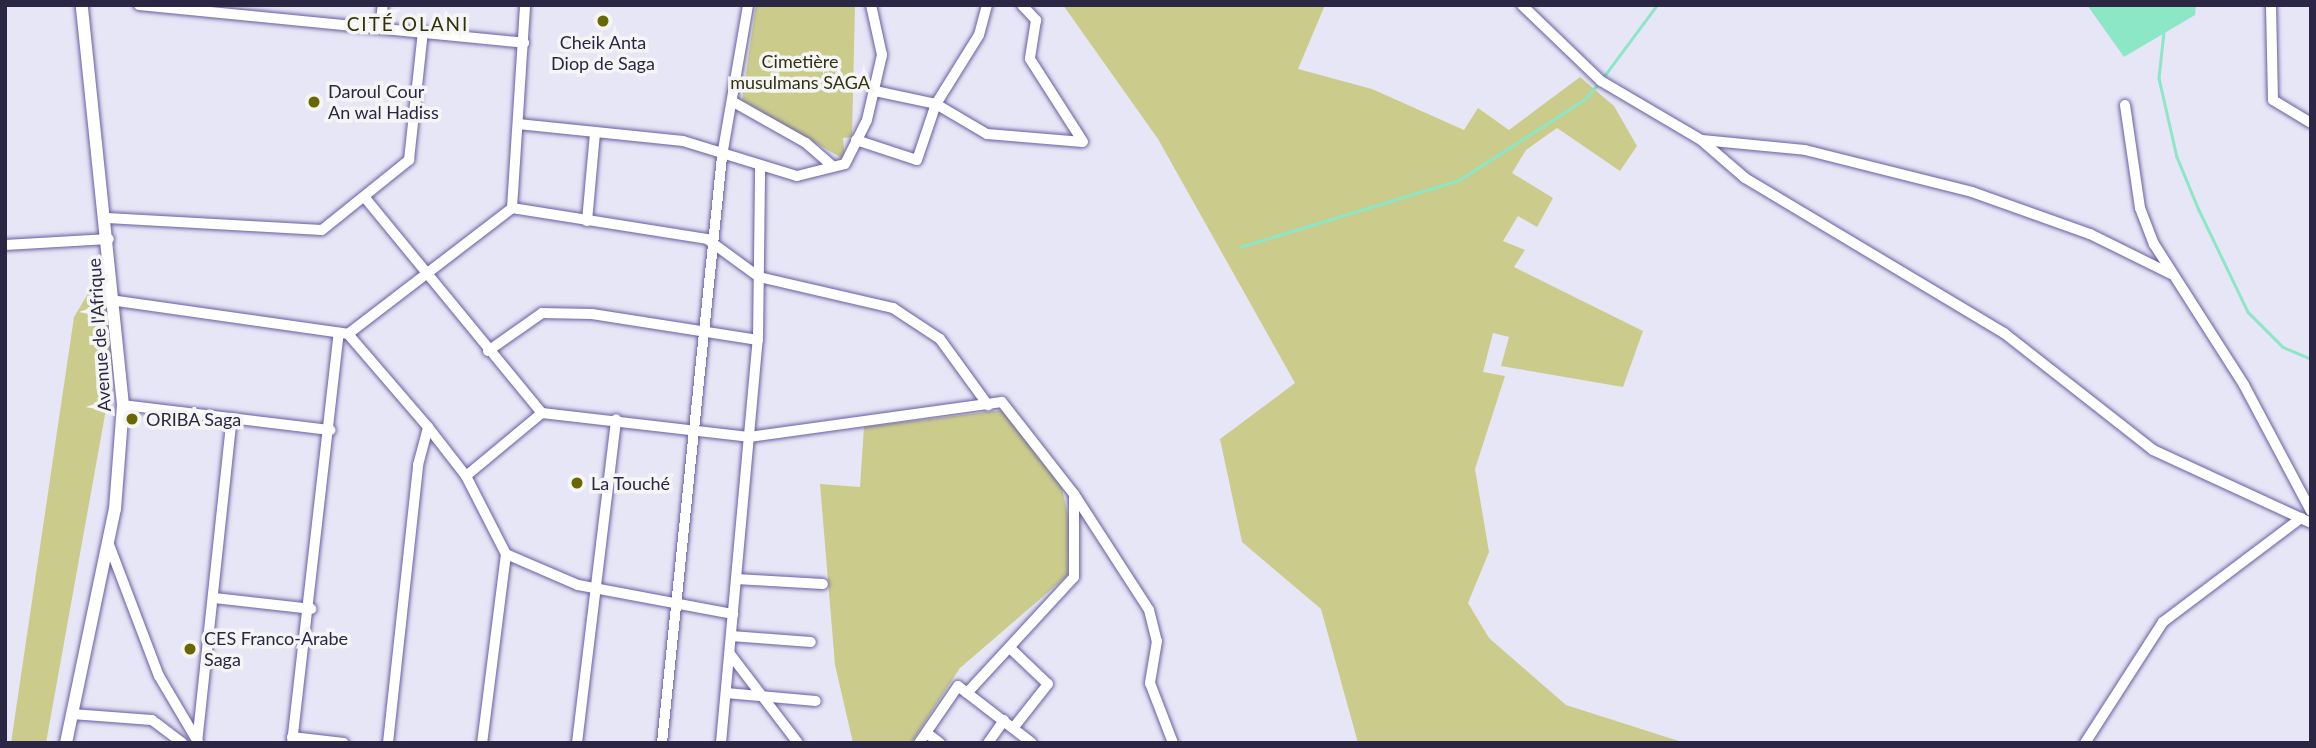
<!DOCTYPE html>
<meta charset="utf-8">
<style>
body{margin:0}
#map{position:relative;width:2316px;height:748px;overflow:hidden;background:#e7e6f6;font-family:Lato,sans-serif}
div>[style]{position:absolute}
.green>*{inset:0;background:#cbcc8c}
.water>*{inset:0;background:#8ce7c6}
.stream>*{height:2.5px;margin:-1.25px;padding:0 1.25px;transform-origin:1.25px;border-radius:1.25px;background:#8ce7c6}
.roads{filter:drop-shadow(0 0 2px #685ea3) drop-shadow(0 0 2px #685ea3)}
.minor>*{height:10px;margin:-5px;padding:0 5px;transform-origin:5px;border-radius:5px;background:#fff}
.major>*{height:12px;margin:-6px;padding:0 6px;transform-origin:6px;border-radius:6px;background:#fff}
.dots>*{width:19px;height:19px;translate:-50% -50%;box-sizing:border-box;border:4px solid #f5f5f5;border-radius:50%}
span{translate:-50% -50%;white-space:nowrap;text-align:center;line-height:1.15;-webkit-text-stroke:7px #f5f5f5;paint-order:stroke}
.poi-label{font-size:18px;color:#2a2644}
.left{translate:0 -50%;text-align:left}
.park-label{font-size:18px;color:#323211}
.street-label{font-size:18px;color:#2a2644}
.neighbourhood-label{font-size:19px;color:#313106;letter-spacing:2px}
.frame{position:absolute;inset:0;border:7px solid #2a2644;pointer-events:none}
</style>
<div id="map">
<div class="green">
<i style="clip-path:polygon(756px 5px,855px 5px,852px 137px,843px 138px,845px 160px,742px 100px)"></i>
<i style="clip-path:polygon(1063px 5px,1325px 5px,1298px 69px,1372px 89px,1464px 130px,1478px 108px,1509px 130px,1580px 77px,1614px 106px,1637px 146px,1620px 171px,1557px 128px,1526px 150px,1512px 173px,1553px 198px,1537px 227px,1518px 216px,1503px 241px,1525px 250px,1514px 267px,1643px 331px,1623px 387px,1501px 366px,1509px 337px,1493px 333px,1483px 372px,1505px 376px,1475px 469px,1489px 552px,1468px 603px,1489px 638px,1566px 705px,1685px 743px,1358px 743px,1321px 609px,1242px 542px,1220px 439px,1295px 383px,1158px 139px)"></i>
<i style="clip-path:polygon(113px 252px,117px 348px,46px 743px,11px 743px,74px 317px)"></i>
<i style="clip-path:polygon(1003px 410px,1062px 488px,1070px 525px,1068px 575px,960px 668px,911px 743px,853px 743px,835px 665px,820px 484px,860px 487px,864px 427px)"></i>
</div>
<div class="water">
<i style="clip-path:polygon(2087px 5px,2196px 5px,2195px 15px,2124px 57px)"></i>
</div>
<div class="stream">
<i style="left:2164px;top:32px;width:46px;rotate:96.2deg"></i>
<i style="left:2159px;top:78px;width:81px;rotate:77.2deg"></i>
<i style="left:2177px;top:157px;width:57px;rotate:67.5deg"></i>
<i style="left:2199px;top:210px;width:113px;rotate:64.3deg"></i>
<i style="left:2248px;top:312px;width:49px;rotate:45deg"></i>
<i style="left:2283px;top:347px;width:30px;rotate:23deg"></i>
<i style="left:1602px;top:79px;width:92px;rotate:-53.4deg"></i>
<i style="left:1240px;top:247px;width:229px;rotate:-17deg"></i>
<i style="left:1459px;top:180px;width:150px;rotate:-32.7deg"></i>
<i style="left:1585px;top:99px;width:20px;rotate:-49deg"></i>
</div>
<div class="roads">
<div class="minor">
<i style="left:139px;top:5px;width:387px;rotate:5.6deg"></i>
<i style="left:1022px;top:5px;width:21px;rotate:47deg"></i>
<i style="left:1036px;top:20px;width:39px;rotate:99deg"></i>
<i style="left:1030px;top:59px;width:98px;rotate:57.4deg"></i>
<i style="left:1522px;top:5px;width:110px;rotate:43.9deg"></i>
<i style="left:1601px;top:81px;width:116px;rotate:30.5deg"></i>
<i style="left:1701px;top:140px;width:58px;rotate:40.8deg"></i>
<i style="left:1745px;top:178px;width:302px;rotate:30.9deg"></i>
<i style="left:2004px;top:333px;width:189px;rotate:38.1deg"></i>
<i style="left:2153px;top:450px;width:174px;rotate:24.8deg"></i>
<i style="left:2271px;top:5px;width:95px;rotate:88.8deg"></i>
<i style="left:2273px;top:100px;width:44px;rotate:31.2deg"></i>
<i style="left:380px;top:28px;width:23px;rotate:-83deg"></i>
<i style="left:875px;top:91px;width:62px;rotate:12deg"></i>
<i style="left:936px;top:104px;width:59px;rotate:30.5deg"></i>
<i style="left:987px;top:134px;width:96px;rotate:4.8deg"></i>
<i style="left:735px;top:103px;width:81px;rotate:29.4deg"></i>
<i style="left:806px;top:143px;width:35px;rotate:41deg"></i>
<i style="left:2125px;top:105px;width:104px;rotate:81.7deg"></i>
<i style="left:2140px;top:208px;width:39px;rotate:69deg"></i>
<i style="left:2154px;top:244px;width:167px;rotate:57.4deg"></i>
<i style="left:2244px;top:385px;width:143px;rotate:62deg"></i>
<i style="left:518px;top:124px;width:166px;rotate:5.9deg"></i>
<i style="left:683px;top:141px;width:119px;rotate:17.1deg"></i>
<i style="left:797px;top:176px;width:49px;rotate:-14deg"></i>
<i style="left:845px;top:164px;width:49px;rotate:-63.4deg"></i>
<i style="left:867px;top:120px;width:67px;rotate:-77deg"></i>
<i style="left:882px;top:55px;width:51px;rotate:-102.4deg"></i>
<i style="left:856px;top:140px;width:64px;rotate:18.2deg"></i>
<i style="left:917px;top:160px;width:59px;rotate:-71.3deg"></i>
<i style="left:936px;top:104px;width:81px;rotate:-58.1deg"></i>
<i style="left:979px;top:35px;width:31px;rotate:-75deg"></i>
<i style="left:1702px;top:140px;width:103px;rotate:5.5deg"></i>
<i style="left:1805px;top:150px;width:172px;rotate:14.1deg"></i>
<i style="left:1972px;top:192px;width:125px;rotate:19.6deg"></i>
<i style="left:2090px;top:234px;width:90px;rotate:26.3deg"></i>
<i style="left:366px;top:199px;width:277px;rotate:50.6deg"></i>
<i style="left:512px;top:208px;width:203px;rotate:-86.3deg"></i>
<i style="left:107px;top:218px;width:215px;rotate:3.2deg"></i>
<i style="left:322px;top:230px;width:112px;rotate:-38.8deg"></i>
<i style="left:409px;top:160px;width:130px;rotate:-83.8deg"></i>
<i style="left:587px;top:221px;width:88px;rotate:-84.8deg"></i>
<i style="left:5px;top:245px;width:104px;rotate:-3.3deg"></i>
<i style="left:117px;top:301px;width:233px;rotate:8.1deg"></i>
<i style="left:348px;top:334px;width:123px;rotate:49.3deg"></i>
<i style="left:428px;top:427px;width:62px;rotate:52.2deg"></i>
<i style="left:466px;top:476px;width:88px;rotate:62.9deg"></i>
<i style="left:506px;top:554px;width:191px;rotate:97.2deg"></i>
<i style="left:348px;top:334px;width:207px;rotate:-37.5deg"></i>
<i style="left:512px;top:208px;width:197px;rotate:9deg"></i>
<i style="left:707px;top:239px;width:64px;rotate:36.2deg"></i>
<i style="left:759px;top:277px;width:138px;rotate:13deg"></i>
<i style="left:893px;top:308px;width:56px;rotate:33.4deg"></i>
<i style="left:940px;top:339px;width:82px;rotate:54deg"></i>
<i style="left:488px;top:351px;width:66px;rotate:-35.1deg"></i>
<i style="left:542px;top:313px;width:50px;rotate:1.1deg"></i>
<i style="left:592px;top:314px;width:168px;rotate:8.9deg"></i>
<i style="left:123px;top:405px;width:209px;rotate:6.9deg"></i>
<i style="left:466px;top:476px;width:99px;rotate:-39.7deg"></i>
<i style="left:542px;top:413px;width:208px;rotate:6.6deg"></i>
<i style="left:749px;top:437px;width:255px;rotate:-7.9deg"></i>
<i style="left:1002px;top:402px;width:117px;rotate:52deg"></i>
<i style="left:1074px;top:494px;width:138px;rotate:57.1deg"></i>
<i style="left:1149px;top:610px;width:32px;rotate:76deg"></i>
<i style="left:1157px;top:641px;width:43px;rotate:99.5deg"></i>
<i style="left:1150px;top:683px;width:64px;rotate:69deg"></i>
<i style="left:108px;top:542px;width:143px;rotate:69.2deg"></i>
<i style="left:159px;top:676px;width:77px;rotate:59.4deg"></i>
<i style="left:506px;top:554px;width:78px;rotate:23.3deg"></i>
<i style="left:578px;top:585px;width:158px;rotate:10.6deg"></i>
<i style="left:736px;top:579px;width:87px;rotate:3.3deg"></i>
<i style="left:215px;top:598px;width:97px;rotate:6.5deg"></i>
<i style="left:731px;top:636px;width:80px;rotate:4.3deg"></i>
<i style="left:1010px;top:648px;width:52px;rotate:43.5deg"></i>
<i style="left:1048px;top:684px;width:55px;rotate:128.3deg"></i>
<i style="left:730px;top:654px;width:112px;rotate:52.6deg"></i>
<i style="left:726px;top:693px;width:90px;rotate:5.1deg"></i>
<i style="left:967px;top:693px;width:158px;rotate:-47.3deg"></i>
<i style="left:1074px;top:577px;width:82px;rotate:-90deg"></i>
<i style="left:72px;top:714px;width:80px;rotate:4.3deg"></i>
<i style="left:152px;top:720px;width:38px;rotate:37deg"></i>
<i style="left:928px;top:734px;width:15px;rotate:37deg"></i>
<i style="left:292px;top:737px;width:52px;rotate:6.6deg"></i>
<i style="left:197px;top:743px;width:327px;rotate:-83.9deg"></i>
<i style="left:292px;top:743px;width:413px;rotate:-83.5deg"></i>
<i style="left:388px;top:743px;width:280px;rotate:-83.8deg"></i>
<i style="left:418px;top:465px;width:39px;rotate:-75deg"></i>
<i style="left:577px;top:743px;width:326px;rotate:-83.1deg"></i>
<i style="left:662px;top:743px;width:590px;rotate:-84.16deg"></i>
<i style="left:722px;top:156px;width:153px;rotate:-80.2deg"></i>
<i style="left:721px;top:743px;width:405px;rotate:-84.8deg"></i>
<i style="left:758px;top:340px;width:173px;rotate:-89.3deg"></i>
<i style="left:919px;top:743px;width:69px;rotate:-55.6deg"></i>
<i style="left:958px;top:686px;width:93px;rotate:37.6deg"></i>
<i style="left:988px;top:743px;width:28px;rotate:-55deg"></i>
<i style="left:2085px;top:743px;width:144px;rotate:-57.2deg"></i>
<i style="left:2163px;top:622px;width:173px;rotate:-37deg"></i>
</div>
<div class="major">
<i style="left:66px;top:743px;width:239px;rotate:-78.2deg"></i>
<i style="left:115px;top:509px;width:104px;rotate:-85.6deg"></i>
<i style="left:123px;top:405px;width:402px;rotate:-95.9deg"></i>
</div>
</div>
<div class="dots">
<i style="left:603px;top:21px;background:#686700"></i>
<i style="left:314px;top:102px;background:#686700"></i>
<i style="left:132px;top:419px;background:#686700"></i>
<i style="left:577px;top:483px;background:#686700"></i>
<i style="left:190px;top:649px;background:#686700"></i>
</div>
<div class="poi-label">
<span style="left:603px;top:53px">Cheik Anta<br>Diop de Saga</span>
<span class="left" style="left:328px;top:102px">Daroul Cour<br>An wal Hadiss</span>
<span class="left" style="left:146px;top:419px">ORIBA Saga</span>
<span class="left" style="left:591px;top:483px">La Touché</span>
<span class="left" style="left:204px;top:649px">CES Franco-Arabe<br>Saga</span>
</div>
<div class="park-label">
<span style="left:800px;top:72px">Cimetière<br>musulmans SAGA</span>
</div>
<div class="street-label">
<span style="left:99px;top:335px;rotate:-94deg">Avenue de l'Afrique</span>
</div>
<div class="neighbourhood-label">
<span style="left:408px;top:24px">CITÉ OLANI</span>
</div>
<div class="frame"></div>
</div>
